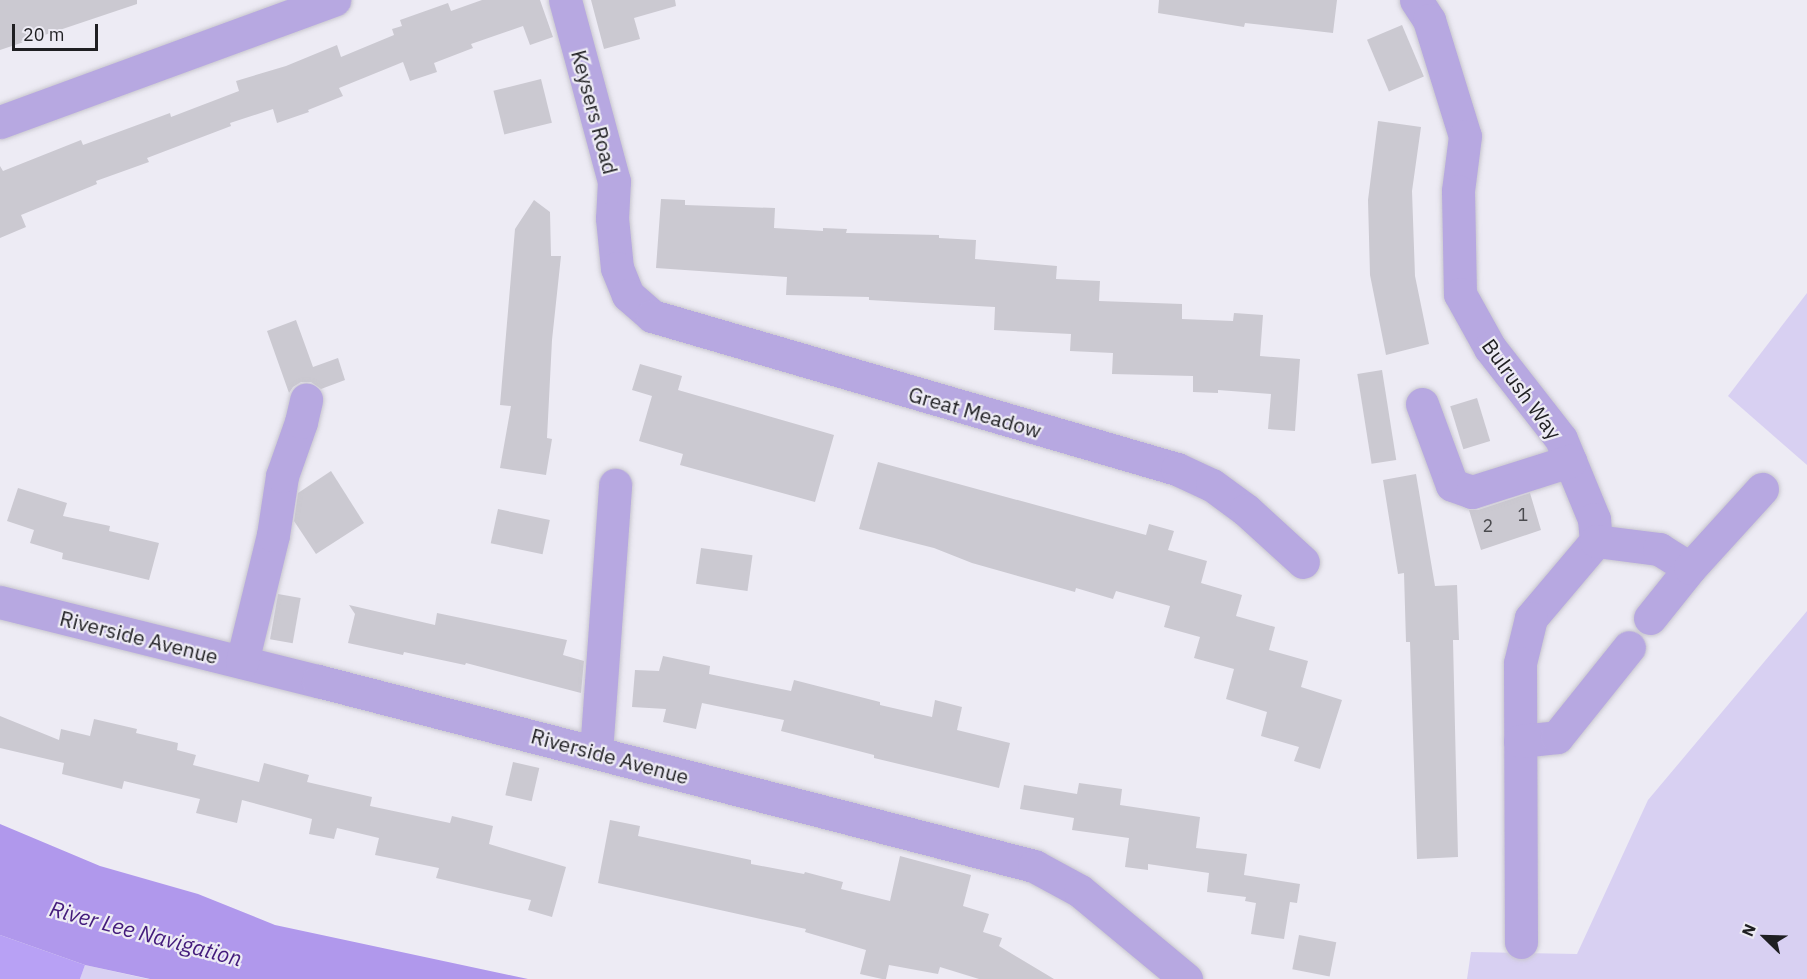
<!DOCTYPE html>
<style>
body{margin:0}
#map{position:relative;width:1807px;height:979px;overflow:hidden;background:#edebf4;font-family:"IBM Plex Sans",sans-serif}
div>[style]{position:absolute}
.green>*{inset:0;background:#d8d0f2}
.forest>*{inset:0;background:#b8a1f5}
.water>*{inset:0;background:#b098ec}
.building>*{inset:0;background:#cbc9d1;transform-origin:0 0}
.roads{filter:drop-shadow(0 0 2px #c8c6ce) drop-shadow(0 0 2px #c8c6ce)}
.minor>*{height:33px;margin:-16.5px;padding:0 16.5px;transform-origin:16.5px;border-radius:16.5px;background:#b7a8e1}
span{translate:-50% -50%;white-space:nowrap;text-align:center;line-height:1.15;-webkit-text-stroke:4.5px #edebf4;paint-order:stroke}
.number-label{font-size:18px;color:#4a4a4e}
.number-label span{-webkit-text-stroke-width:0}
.street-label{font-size:21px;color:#1f1f22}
.water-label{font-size:22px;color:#431b7b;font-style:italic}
.north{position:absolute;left:1735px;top:907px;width:60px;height:60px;-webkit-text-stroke:4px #edebf4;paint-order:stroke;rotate:293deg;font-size:16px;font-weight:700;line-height:24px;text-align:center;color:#1f1f22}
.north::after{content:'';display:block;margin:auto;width:21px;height:27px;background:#1f1f22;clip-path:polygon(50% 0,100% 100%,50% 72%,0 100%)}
.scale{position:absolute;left:12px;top:24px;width:86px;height:27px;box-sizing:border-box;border:3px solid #1f1f22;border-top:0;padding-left:8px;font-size:18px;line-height:21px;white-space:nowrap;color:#1f1f22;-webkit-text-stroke:4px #edebf4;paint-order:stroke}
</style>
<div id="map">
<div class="green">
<i style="clip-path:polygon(1807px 293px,1807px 465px,1728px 396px)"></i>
<i style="clip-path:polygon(1807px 611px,1807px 979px,1467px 979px,1471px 952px,1577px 954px,1648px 800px)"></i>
<i style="clip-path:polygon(85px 965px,148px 979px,80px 979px)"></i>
</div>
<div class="forest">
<i style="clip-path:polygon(0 935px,85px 965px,80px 979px,0 979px)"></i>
</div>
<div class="water">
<i style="clip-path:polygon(0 824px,100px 866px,198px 894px,275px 925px,528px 979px,150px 979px,85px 965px,0 935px)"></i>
</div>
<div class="building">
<i style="clip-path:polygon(0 0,137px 0,137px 4px,0 50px)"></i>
<i style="clip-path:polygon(482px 0,540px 0,553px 37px,530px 45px,523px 26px,471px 44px,473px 48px,434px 63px,437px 72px,410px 81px,403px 62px,339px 88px,343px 96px,308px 110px,309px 112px,277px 123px,273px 109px,230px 123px,231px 126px,147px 158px,149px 162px,96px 181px,97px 184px,21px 215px,26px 227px,0 238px,0 166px,3px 171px,81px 140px,83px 145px,170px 113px,171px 117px,239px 91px,236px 81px,286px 66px,337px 45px,341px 57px,394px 35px,392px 29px,402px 26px,400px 20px,448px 3px,451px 11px)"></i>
<i style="clip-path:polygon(591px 0,675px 0,676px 6px,634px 18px,640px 39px,604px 49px)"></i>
<i style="clip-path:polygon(1159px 0,1337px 0,1333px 33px,1245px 23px,1244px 27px,1158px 13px)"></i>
<i style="left:1402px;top:25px;width:56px;height:38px;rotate:67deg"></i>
<i style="left:541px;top:79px;width:45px;height:49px;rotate:76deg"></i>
<i style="clip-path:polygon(1378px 121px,1421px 127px,1412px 191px,1415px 276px,1429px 344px,1386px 355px,1370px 275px,1368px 200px)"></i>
<i style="clip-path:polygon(661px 199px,685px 200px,685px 205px,775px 208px,774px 228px,823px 231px,823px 228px,847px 229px,846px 233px,939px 235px,939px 238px,976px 240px,975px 259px,1057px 266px,1056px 279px,1100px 281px,1099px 301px,1182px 304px,1182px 319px,1233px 321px,1234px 313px,1263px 315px,1260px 356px,1300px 359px,1295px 431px,1268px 429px,1271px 394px,1218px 390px,1218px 393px,1193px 392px,1193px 376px,1112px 374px,1113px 353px,1070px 351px,1071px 334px,994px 330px,995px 307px,869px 300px,869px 297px,786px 295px,787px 277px,656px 268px)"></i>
<i style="clip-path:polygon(534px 200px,550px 212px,551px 256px,561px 256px,552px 340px,547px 438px,552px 439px,546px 475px,500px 468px,511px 406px,500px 405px,515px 229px)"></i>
<i style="clip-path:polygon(296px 320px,313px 367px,338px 358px,345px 380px,321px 389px,311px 382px,301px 382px,293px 387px,289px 393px,267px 331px)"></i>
<i style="clip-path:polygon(640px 364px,682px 376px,678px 390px,834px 435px,815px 502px,680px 465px,683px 454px,639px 441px,652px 396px,632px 390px)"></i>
<i style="left:1382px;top:370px;width:91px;height:25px;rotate:81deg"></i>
<i style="left:1477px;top:398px;width:45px;height:28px;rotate:73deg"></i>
<i style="clip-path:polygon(878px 462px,1146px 535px,1149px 524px,1174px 531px,1168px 550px,1207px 561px,1201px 583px,1242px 595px,1236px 616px,1275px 627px,1269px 650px,1308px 661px,1301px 687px,1342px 700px,1320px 769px,1294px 761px,1299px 747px,1261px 736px,1267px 712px,1226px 699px,1234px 669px,1194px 658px,1200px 637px,1164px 627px,1170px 606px,1116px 591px,1113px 599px,1076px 588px,1075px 592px,972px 563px,934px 548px,859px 529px)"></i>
<i style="clip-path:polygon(331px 471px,364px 523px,316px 554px,294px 521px,298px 493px)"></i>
<i style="clip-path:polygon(1416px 474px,1435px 586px,1457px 585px,1459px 640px,1453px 640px,1458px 857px,1417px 859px,1410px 642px,1406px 642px,1404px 573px,1398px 574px,1383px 480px)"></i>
<i style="clip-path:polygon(18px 488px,67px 503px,63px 516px,110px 526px,109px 531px,159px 543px,149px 580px,62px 559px,63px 553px,30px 543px,34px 530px,7px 521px)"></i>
<i style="clip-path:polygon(1530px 493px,1541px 530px,1481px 550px,1469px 510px,1478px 510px)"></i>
<i style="left:498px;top:509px;width:53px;height:35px;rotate:12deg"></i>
<i style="left:701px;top:548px;width:52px;height:36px;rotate:8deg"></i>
<i style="left:278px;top:594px;width:23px;height:46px;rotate:10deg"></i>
<i style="clip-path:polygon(349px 605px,435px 625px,437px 613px,567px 640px,563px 655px,584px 661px,581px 693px,466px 663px,465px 665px,404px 652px,403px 655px,348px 643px,355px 614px)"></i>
<i style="clip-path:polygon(663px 656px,710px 666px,709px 674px,791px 691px,794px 680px,880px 702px,880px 705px,932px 717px,935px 700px,962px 707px,957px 730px,1010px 743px,999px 788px,874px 758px,874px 755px,781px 731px,784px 720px,702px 703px,696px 729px,663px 722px,666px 709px,632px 707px,635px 670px,659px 671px)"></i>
<i style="clip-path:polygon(0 716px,59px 740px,61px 729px,90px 736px,94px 719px,137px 729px,136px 733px,178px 743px,177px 750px,196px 755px,193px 765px,259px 782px,264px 763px,309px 775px,307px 782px,372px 797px,370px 806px,450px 823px,452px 816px,493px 826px,489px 844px,566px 867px,552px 917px,528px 910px,531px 900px,436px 878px,439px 868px,375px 855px,379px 838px,337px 828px,334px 839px,309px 834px,312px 819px,242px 800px,237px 823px,196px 813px,200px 799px,124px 781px,122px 789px,62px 774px,64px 763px,0 748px)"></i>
<i style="left:513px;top:762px;width:27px;height:34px;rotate:13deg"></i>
<i style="clip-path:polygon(1079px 783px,1122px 789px,1120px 805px,1200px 817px,1196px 848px,1247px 854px,1244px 875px,1300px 884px,1297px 903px,1290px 902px,1284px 939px,1251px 934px,1256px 903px,1245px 901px,1246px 897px,1207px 892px,1209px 873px,1148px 864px,1148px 870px,1125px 867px,1129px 838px,1072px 830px,1074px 818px,1020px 809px,1024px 785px,1077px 794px)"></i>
<i style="clip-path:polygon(610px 820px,640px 826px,638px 836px,751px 860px,751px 864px,804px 874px,805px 872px,843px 882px,841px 889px,890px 901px,900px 856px,971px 875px,963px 906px,989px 914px,983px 932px,1002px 938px,999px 946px,1054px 979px,979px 979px,940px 967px,938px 974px,889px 965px,886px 979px,882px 979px,860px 974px,866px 950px,805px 932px,806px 929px,598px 883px)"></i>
<i style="left:1299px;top:935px;width:38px;height:35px;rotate:11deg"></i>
</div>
<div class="roads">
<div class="minor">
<i style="left:565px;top:0;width:188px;rotate:74.9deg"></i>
<i style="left:614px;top:181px;width:37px;rotate:93deg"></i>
<i style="left:612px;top:218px;width:50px;rotate:84.3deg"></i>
<i style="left:617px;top:268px;width:29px;rotate:68deg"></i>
<i style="left:628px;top:295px;width:32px;rotate:41deg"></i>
<i style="left:652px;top:316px;width:547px;rotate:16.25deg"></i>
<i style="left:1177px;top:469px;width:38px;rotate:25deg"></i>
<i style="left:1212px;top:485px;width:42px;rotate:36.3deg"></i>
<i style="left:1246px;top:510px;width:77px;rotate:42.4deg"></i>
<i style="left:1416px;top:0;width:24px;rotate:57deg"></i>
<i style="left:1429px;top:20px;width:121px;rotate:72.8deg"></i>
<i style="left:1465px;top:136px;width:55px;rotate:97.3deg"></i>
<i style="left:1458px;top:191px;width:103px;rotate:88.9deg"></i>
<i style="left:1460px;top:294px;width:62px;rotate:60.9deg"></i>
<i style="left:1490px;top:348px;width:115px;rotate:52deg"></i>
<i style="left:1561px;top:439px;width:87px;rotate:67.6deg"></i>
<i style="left:1594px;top:519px;width:22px;rotate:85deg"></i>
<i style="left:1596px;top:541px;width:101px;rotate:130.2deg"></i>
<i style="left:1531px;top:618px;width:46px;rotate:103.7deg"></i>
<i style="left:1520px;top:663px;width:279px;rotate:89.8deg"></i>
<i style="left:0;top:122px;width:356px;rotate:-20.1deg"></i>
<i style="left:1422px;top:404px;width:86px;rotate:69.7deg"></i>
<i style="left:1452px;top:485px;width:21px;rotate:19deg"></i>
<i style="left:1472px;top:492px;width:103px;rotate:-17.6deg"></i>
<i style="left:1596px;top:541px;width:64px;rotate:7.2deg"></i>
<i style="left:1659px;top:549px;width:36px;rotate:32deg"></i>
<i style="left:0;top:602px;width:328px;rotate:14deg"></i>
<i style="left:318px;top:681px;width:740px;rotate:14.49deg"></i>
<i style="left:1034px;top:866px;width:52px;rotate:28.5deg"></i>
<i style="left:1080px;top:891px;width:138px;rotate:39.7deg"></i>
<i style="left:1650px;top:618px;width:64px;rotate:-51.3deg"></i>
<i style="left:1690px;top:568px;width:107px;rotate:-47.7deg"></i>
<i style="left:242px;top:662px;width:131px;rotate:-76.3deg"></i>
<i style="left:273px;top:535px;width:60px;rotate:-81.3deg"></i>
<i style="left:282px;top:476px;width:57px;rotate:-70.6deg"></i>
<i style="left:301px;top:422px;width:23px;rotate:-77deg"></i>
<i style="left:1520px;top:741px;width:37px;rotate:-6deg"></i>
<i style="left:1557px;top:737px;width:115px;rotate:-51.3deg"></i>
<i style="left:596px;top:752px;width:268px;rotate:-85.9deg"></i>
</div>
</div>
<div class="number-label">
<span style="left:1523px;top:515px">1</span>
<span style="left:1488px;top:526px">2</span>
</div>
<div class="street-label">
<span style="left:595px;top:112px;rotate:75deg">Keysers Road</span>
<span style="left:1522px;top:389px;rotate:54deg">Bulrush Way</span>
<span style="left:975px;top:412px;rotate:16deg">Great Meadow</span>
<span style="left:139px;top:637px;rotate:14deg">Riverside Avenue</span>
<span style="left:610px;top:756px;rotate:15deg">Riverside Avenue</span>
</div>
<div class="water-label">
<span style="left:146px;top:933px;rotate:15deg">River Lee Navigation</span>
</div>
<div class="north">N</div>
<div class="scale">20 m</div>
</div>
